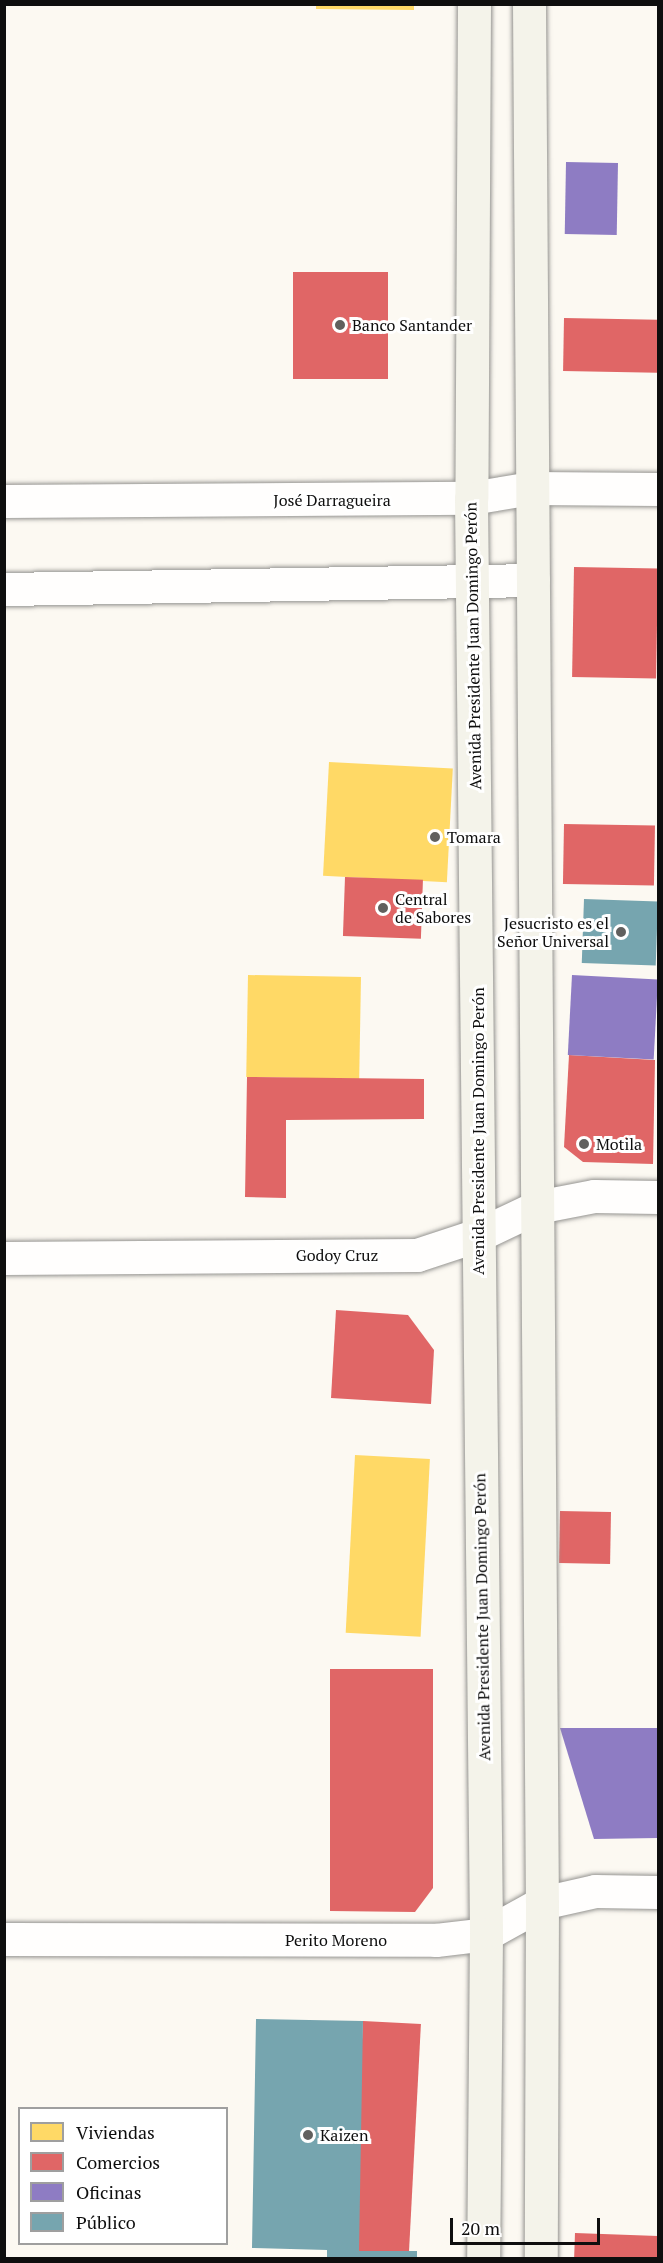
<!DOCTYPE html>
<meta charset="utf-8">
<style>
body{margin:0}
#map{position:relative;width:663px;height:2263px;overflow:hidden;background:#fcf9f2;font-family:"PT Serif",serif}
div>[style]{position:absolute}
.homes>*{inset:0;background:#ffd966;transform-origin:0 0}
.shops>*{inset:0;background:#e06666;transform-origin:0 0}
.offices>*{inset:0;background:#8e7cc3;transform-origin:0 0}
.public>*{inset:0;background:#76a5af;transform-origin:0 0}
.roads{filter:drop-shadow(0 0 2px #959491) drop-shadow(0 0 2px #959491)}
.minor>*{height:33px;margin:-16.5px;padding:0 16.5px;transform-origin:16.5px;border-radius:16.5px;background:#fffefd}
.tertiary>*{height:33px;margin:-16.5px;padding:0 16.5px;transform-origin:16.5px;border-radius:16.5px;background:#fffefd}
.secondary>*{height:33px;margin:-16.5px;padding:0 16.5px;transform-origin:16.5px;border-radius:16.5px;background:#f4f3ea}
.dots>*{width:16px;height:16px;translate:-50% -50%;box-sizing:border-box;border:3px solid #fff;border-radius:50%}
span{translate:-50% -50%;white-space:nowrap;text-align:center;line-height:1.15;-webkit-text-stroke:6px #fff;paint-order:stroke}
.poi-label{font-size:16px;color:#0e0e0e}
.left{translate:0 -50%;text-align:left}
.right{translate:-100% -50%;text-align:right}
.street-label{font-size:16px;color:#0e0e0e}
.frame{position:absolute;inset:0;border:6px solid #0e0e0e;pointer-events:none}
.legend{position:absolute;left:18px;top:2107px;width:210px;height:138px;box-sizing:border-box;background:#fff;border:2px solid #9f9f9f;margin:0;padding:8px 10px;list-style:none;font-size:18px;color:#0e0e0e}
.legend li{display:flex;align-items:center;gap:12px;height:30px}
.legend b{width:30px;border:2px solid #9f9f9f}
.scale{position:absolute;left:450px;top:2218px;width:150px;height:27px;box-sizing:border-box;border:3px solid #0e0e0e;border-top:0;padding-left:8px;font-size:18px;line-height:21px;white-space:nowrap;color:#0e0e0e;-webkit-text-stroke:4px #fff;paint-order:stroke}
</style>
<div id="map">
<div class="homes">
<i style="clip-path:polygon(316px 4px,414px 4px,414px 10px,316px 9px)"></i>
<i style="left:329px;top:762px;width:124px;height:114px;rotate:3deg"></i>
<i style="left:248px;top:975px;width:113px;height:102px;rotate:1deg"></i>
<i style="left:355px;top:1455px;width:75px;height:178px;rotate:3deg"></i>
</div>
<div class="shops">
<i style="left:293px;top:272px;width:95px;height:107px"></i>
<i style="left:564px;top:318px;width:94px;height:53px;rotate:1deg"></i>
<i style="left:574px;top:567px;width:84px;height:110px;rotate:1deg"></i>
<i style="left:564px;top:824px;width:91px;height:60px;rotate:1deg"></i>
<i style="left:345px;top:877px;width:78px;height:59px;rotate:2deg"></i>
<i style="clip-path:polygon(569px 1055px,655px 1060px,653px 1164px,583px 1162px,564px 1147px)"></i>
<i style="clip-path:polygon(247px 1077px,424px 1079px,424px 1119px,286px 1120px,286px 1198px,245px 1197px)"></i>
<i style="clip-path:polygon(336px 1310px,408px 1315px,434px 1350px,431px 1404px,331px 1398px)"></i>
<i style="left:560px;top:1511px;width:51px;height:52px;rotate:1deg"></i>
<i style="clip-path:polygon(330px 1669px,433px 1669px,433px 1888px,415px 1912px,330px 1911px)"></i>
<i style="left:363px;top:2021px;width:58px;height:230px;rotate:3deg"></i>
<i style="left:575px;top:2233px;width:83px;height:25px;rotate:2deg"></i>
</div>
<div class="offices">
<i style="left:566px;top:162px;width:52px;height:72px;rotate:1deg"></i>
<i style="left:572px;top:975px;width:86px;height:80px;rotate:3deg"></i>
<i style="clip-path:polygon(560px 1728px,658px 1728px,658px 1838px,594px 1839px)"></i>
</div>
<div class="public">
<i style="left:584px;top:899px;width:74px;height:64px;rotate:2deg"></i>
<i style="clip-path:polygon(256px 2019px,363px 2021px,359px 2251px,417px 2251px,417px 2258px,327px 2258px,327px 2250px,252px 2248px)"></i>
</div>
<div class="roads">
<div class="minor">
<i style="left:4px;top:501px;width:467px;rotate:-0.4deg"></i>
<i style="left:471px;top:498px;width:61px;rotate:-9.5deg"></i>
<i style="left:531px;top:488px;width:127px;rotate:0.5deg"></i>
<i style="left:4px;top:589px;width:529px;rotate:-0.97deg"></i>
<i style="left:4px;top:1258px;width:413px;rotate:-0.4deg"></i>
<i style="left:417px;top:1255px;width:64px;rotate:-18.2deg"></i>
<i style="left:478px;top:1235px;width:65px;rotate:-25.4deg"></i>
<i style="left:537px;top:1207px;width:58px;rotate:-10.9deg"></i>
<i style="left:594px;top:1196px;width:64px;rotate:0.9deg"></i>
</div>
<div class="tertiary">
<i style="left:4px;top:1939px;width:432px;rotate:0.1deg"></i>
<i style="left:436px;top:1940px;width:50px;rotate:-6.8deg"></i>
<i style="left:486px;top:1934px;width:64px;rotate:-29deg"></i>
<i style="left:542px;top:1903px;width:54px;rotate:-12.8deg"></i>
<i style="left:595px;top:1891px;width:63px;rotate:0.9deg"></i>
</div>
<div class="secondary">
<i style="left:474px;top:4px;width:494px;rotate:90.3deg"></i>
<i style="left:471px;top:498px;width:1436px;rotate:89.4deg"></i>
<i style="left:486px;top:1934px;width:324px;rotate:90.5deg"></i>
<i style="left:529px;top:4px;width:1899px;rotate:89.61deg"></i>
<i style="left:542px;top:1903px;width:355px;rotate:90.2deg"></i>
</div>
</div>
<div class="dots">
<i style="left:340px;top:325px;background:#61605e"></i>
<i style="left:435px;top:837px;background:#61605e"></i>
<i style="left:383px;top:908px;background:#61605e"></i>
<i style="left:621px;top:932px;background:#61605e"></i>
<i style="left:584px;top:1144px;background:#61605e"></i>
<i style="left:308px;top:2135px;background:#61605e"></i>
</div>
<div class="poi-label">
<span class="left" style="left:352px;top:325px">Banco Santander</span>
<span class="left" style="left:447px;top:837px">Tomara</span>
<span class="left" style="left:395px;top:908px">Central<br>de Sabores</span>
<span class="right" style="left:609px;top:932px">Jesucristo es el<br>Señor Universal</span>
<span class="left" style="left:596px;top:1144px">Motila</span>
<span class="left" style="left:320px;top:2135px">Kaizen</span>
</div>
<div class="street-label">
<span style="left:332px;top:500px">José Darragueira</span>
<span style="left:473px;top:646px;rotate:-91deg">Avenida Presidente Juan Domingo Perón</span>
<span style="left:478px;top:1131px;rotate:-90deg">Avenida Presidente Juan Domingo Perón</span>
<span style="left:337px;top:1255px">Godoy Cruz</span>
<span style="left:482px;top:1617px;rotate:-91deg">Avenida Presidente Juan Domingo Perón</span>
<span style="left:336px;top:1940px">Perito Moreno</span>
</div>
<div class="frame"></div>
<ul class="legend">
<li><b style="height:16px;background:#ffd966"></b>Viviendas</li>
<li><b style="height:16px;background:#e06666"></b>Comercios</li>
<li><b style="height:16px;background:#8e7cc3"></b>Oficinas</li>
<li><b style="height:16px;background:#76a5af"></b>Público</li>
</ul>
<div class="scale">20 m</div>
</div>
